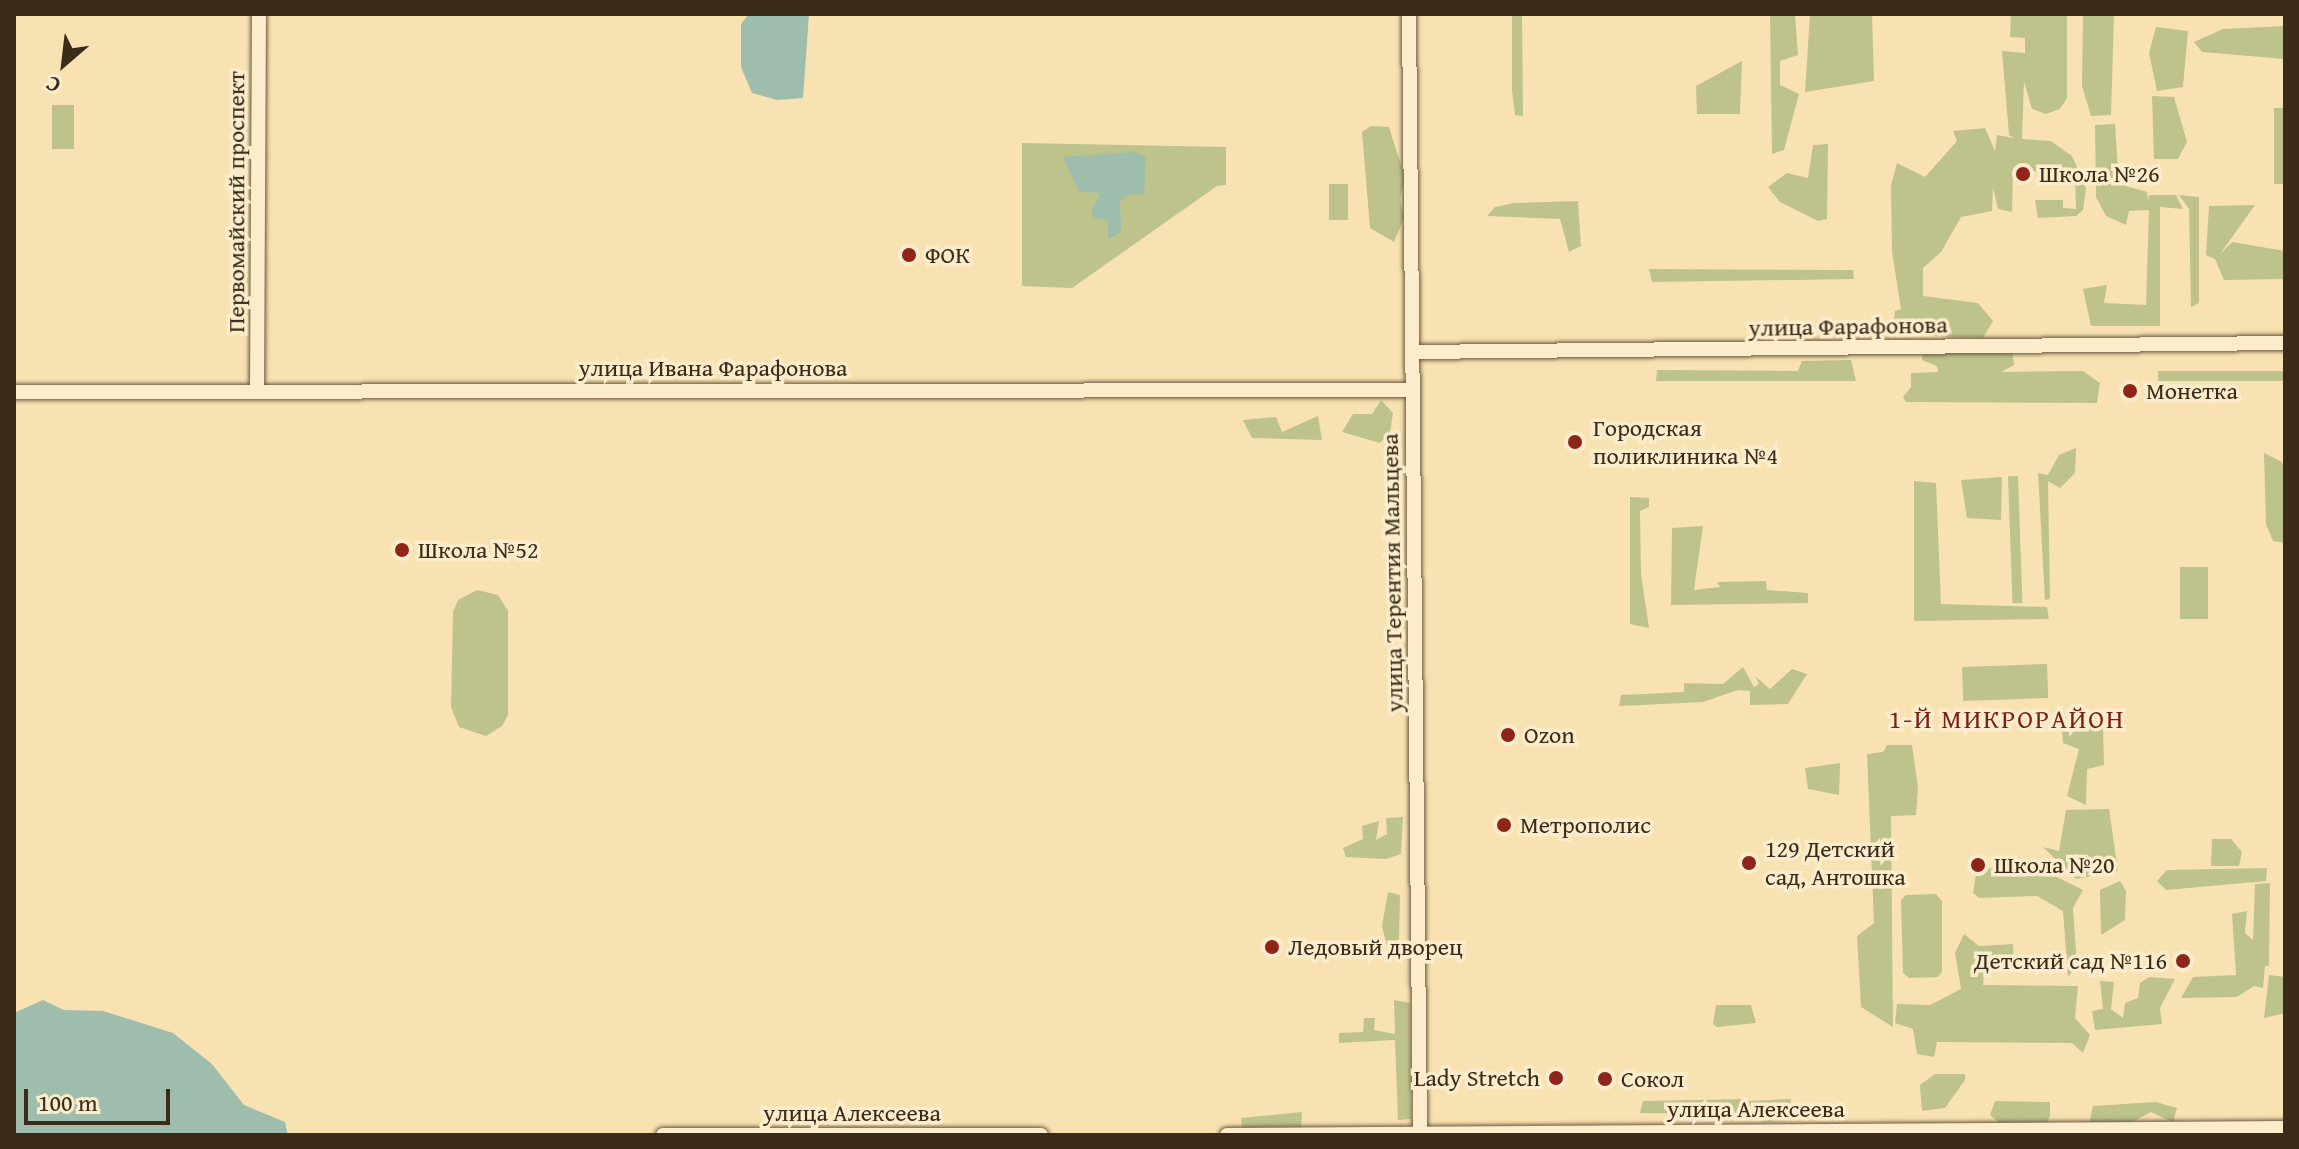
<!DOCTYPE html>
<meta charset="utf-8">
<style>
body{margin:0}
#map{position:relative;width:2299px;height:1149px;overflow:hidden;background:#f9e2b1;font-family:"Gentium Book Plus",serif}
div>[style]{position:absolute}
.green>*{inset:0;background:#bec38c;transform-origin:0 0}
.water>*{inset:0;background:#9ebdad}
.roads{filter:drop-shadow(0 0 2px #6a5940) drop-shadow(0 0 2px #6a5940)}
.minor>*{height:14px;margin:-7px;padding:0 7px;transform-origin:7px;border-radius:7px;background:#fbeccc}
.dots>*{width:22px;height:22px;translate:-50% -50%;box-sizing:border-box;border:4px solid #fbeccc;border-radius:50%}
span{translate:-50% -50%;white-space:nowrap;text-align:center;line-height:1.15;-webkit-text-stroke:7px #fbeccc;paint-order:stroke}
.poi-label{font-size:24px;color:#3a2b1b}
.left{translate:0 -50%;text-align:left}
.right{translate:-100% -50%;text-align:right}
.street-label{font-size:24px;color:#3a2b1b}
.neighbourhood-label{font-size:26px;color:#7a1f14;letter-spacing:2px}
.frame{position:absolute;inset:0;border:16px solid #3a2b1b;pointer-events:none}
.north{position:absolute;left:24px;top:24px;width:80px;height:80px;-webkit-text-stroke:6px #fbeccc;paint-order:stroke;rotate:208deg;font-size:22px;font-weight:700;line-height:32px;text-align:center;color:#3a2b1b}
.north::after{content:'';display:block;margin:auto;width:28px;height:36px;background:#3a2b1b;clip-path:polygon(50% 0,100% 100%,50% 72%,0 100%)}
.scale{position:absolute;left:24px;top:1089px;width:146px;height:36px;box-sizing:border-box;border:4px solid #3a2b1b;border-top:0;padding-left:10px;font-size:24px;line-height:28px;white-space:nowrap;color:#3a2b1b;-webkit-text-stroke:6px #fbeccc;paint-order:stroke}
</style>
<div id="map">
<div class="green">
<i style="clip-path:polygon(1512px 14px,1522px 14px,1523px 116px,1515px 115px,1512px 90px)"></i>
<i style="clip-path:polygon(1770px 14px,1795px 14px,1798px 55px,1780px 61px,1780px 85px,1799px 94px,1784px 150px,1772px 154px)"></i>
<i style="clip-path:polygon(1810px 14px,1872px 14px,1874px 81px,1805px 92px)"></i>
<i style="clip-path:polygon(2011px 14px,2067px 14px,2067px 98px,2060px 109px,2046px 114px,2032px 109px,2024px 82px,2022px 139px,2051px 141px,2072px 156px,2086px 188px,2083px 210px,2076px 216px,2038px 218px,2035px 200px,2063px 200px,2063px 208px,2076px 209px,2075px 172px,2013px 171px,2012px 212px,1998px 209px,1993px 187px,1992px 211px,1961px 217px,1941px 252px,1923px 268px,1923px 296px,1978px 303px,1993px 321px,1983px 338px,1909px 335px,1893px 328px,1895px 311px,1901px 309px,1892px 252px,1891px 186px,1897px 163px,1925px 177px,1957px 141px,1953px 131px,1985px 128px,1995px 151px,1997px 135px,2014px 138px,2009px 135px,2002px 51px,2025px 53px,2025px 38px,2010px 37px)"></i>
<i style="clip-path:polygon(2083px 14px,2114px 14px,2111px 115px,2091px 116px,2082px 86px)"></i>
<i style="clip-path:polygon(2285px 26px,2285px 59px,2202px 52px,2194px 42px,2223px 29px)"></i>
<i style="clip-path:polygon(2156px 27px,2188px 31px,2183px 87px,2157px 91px,2149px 53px)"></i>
<i style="clip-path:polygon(1742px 61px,1740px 114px,1697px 114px,1696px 86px)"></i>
<i style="clip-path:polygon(2152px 96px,2174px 97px,2187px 142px,2178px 159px,2154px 159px)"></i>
<i style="left:52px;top:105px;width:22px;height:44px"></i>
<i style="left:2274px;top:108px;width:11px;height:76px"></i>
<i style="clip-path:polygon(2115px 124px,2119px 184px,2147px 192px,2148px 201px,2149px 195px,2176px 195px,2183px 209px,2160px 207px,2160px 326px,2091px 326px,2083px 289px,2107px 285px,2104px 303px,2146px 305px,2149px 210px,2129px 211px,2126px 225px,2106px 216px,2096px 197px,2095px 125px)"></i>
<i style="clip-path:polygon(1371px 126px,1389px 127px,1405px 178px,1400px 199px,1404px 218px,1394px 242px,1370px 228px,1362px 132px)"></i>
<i style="clip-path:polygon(1022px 143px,1226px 147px,1226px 185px,1217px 186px,1072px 288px,1022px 286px)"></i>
<i style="clip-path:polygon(1828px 144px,1827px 219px,1818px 221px,1780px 202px,1768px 187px,1787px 173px,1808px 178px,1813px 145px)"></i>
<i style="left:1329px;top:184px;width:19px;height:36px"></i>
<i style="clip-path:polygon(2179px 195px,2199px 197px,2199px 303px,2191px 307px,2189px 209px)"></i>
<i style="clip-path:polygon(1578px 201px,1581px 246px,1569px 252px,1560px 219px,1487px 216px,1495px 207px,1514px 203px)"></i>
<i style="clip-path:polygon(2255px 205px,2220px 254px,2232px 242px,2285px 251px,2285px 279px,2224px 280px,2215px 259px,2206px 255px,2209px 206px)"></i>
<i style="clip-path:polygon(1649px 269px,1853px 270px,1854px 279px,1652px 282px)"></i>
<i style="clip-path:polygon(2012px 349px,2014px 365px,2001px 372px,2083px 371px,2100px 383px,2097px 403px,1906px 402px,1903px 397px,1911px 387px,1911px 373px,1938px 372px,1937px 366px,1922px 360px,1923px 351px)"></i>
<i style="clip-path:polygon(1851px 360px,1856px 381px,1656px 381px,1657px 370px,1798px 371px,1802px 361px)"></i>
<i style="left:2158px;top:371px;width:127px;height:10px"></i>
<i style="clip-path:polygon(1381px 400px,1393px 413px,1390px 433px,1380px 443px,1342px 432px,1353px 414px,1372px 414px)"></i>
<i style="clip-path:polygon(1318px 416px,1322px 440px,1252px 438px,1243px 420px,1276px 417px,1282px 432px)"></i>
<i style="clip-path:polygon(2076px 448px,2075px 473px,2060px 488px,2048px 481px,2050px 599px,2045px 600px,2038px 473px,2048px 475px,2059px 455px)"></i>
<i style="clip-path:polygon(2264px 453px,2282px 462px,2285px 472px,2285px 543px,2273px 541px,2266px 524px)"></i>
<i style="left:2018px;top:476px;width:127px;height:10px;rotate:88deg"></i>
<i style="clip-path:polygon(2002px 477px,2001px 520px,1967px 518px,1961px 480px)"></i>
<i style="clip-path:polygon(1914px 481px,1936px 483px,1941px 604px,2047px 607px,2049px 619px,1914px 621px)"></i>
<i style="clip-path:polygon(1630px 497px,1649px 498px,1649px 507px,1640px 511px,1641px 574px,1649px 628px,1630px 624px)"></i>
<i style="clip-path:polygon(1703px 526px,1694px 590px,1720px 587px,1717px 582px,1766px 581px,1767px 590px,1808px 593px,1808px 603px,1671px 605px,1672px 528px)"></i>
<i style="left:2180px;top:567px;width:28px;height:52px"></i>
<i style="clip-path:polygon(477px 590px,498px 595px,508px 611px,508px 715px,502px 726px,486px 736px,459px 727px,451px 707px,453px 612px,458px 600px)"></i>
<i style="left:2047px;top:664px;width:34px;height:85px;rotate:88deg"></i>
<i style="clip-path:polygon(1743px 667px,1754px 687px,1759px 684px,1755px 676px,1770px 689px,1792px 669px,1807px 674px,1788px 704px,1750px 705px,1750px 691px,1738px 690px,1703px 702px,1619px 706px,1621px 695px,1684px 692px,1684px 683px,1723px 684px)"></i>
<i style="clip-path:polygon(2103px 725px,2104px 765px,2087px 769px,2086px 805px,2067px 796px,2079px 749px,2063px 743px,2062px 727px)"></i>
<i style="clip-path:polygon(1887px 745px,1912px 745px,1918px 788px,1916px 815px,1891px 816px,1893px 1027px,1861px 1007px,1857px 936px,1874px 923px,1867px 754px,1883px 752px)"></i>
<i style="clip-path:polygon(1840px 763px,1839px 795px,1808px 789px,1805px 768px)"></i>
<i style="clip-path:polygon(2109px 809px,2118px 871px,2076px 879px,2043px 847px,2059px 851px,2066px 810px)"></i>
<i style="clip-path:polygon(1403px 817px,1401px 854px,1386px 859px,1346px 857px,1343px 848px,1363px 839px,1362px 826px,1379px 821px,1376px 840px,1387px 834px,1386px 818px)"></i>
<i style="clip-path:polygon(2212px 839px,2231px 839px,2242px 852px,2239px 866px,2211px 866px)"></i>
<i style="clip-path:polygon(1977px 868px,2043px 870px,2083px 890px,2073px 908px,2077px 965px,2068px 977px,2063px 911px,2037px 896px,1979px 898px,1973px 893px)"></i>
<i style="clip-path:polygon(2267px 868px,2266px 881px,2166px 890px,2157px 881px,2167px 870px)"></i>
<i style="clip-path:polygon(2120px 881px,2126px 891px,2125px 920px,2101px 935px,2100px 890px)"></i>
<i style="clip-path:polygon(2270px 883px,2269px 966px,2265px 966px,2263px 988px,2254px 986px,2237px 997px,2181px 998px,2193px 977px,2236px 975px,2232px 914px,2247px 911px,2245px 933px,2253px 940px,2255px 884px)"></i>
<i style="clip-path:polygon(1388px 892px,1400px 895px,1399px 939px,1387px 947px,1382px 926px)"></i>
<i style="clip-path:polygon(1936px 894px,1942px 901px,1942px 972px,1938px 977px,1909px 978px,1903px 973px,1901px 900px,1906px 895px)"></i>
<i style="clip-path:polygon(1964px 934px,1979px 946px,2013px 944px,2014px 968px,1984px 973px,1983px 985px,2078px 986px,2075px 1018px,2090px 1035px,2083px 1053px,2072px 1043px,1937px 1042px,1934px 1057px,1917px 1054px,1913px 1029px,1895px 1023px,1897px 1004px,1930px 1005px,1961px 989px,1955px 953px)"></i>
<i style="clip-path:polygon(2269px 975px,2285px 977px,2285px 1013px,2264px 1018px)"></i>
<i style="clip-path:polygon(2149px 977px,2175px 979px,2160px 1008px,2162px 1024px,2095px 1030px,2092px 1011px,2103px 1009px,2100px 981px,2114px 982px,2111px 1009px,2123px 1018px,2125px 1003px,2138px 998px,2140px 983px)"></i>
<i style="clip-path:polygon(1394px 1000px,1410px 1003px,1411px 1119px,1398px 1120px,1395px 1040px,1339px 1043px,1339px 1033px,1363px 1032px,1364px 1018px,1375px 1018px,1374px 1030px,1395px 1034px)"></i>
<i style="clip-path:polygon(1716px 1005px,1751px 1005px,1756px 1023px,1717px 1027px,1713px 1024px)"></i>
<i style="clip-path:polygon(1935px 1074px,1965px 1074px,1965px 1080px,1945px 1108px,1922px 1111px,1920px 1085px)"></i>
<i style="clip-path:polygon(1746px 1099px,1740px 1114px,1640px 1113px,1643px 1101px)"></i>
<i style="clip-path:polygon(1791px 1099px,1787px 1121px,1763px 1122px,1749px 1115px,1747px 1101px)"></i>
<i style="clip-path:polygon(1995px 1101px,2050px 1102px,2050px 1116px,2044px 1129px,2000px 1124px,1990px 1115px)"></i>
<i style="clip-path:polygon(2156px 1102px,2177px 1108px,2173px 1122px,2151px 1112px,2134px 1121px,2089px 1124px,2093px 1106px)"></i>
<i style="clip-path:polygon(1302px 1112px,1301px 1130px,1242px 1128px,1241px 1118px)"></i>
</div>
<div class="water">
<i style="clip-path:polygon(749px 14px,809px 14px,803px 98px,777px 100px,752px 93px,741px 67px,741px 24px)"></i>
<i style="clip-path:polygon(1134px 152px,1146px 156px,1144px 195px,1129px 194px,1120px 201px,1121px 232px,1108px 239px,1108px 220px,1094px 218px,1091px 211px,1101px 193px,1079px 192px,1063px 157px)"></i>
<i style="clip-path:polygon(43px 1000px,64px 1010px,103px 1011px,173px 1033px,212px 1064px,244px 1105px,285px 1122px,288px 1135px,14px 1135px,14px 1013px)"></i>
</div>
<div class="roads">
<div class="minor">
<i style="left:1409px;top:14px;width:1118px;rotate:89.44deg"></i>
<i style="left:1412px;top:352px;width:873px;rotate:-0.59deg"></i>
<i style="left:257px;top:391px;width:377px;rotate:-89.7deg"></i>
<i style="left:14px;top:392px;width:1399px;rotate:-0.08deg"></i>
<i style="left:663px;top:1135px;width:378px"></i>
<i style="left:1227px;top:1135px;width:1058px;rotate:-0.38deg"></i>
</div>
</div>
<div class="dots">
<i style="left:2023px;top:174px;background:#8f2418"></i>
<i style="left:909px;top:255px;background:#8f2418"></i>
<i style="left:2130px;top:391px;background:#8f2418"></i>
<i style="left:1575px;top:442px;background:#8f2418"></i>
<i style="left:402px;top:550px;background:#8f2418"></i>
<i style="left:1508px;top:735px;background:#8f2418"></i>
<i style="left:1504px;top:825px;background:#8f2418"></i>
<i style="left:1749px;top:863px;background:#8f2418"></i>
<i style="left:1978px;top:865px;background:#8f2418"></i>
<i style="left:1272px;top:947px;background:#8f2418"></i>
<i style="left:2183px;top:961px;background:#8f2418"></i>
<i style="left:1556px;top:1078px;background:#8f2418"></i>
<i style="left:1605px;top:1079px;background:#8f2418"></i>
</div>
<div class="poi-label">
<span class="left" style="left:2039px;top:174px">Школа №26</span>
<span class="left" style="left:925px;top:255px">ФОК</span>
<span class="left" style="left:2146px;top:391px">Монетка</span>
<span class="left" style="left:1593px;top:442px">Городская<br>поликлиника №4</span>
<span class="left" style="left:418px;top:550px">Школа №52</span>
<span class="left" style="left:1524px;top:735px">Ozon</span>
<span class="left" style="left:1520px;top:825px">Метрополис</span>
<span class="left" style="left:1765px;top:863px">129 Детский<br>сад, Антошка</span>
<span class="left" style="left:1994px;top:865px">Школа №20</span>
<span class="left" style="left:1288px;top:947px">Ледовый дворец</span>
<span class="right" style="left:2167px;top:961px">Детский сад №116</span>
<span class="right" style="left:1540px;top:1078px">Lady Stretch</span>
<span class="left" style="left:1621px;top:1079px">Сокол</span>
</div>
<div class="street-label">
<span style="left:236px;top:202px;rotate:-90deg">Первомайский проспект</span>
<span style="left:1848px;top:326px;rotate:-1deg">улица Фарафонова</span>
<span style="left:713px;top:368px">улица Ивана Фарафонова</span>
<span style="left:1392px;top:573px;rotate:-91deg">улица Терентия Мальцева</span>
<span style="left:1756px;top:1109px">улица Алексеева</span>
<span style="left:852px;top:1113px">улица Алексеева</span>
</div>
<div class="neighbourhood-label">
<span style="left:2007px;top:719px">1-Й МИКРОРАЙОН</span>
</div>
<div class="frame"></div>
<div class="north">С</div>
<div class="scale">100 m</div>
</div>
